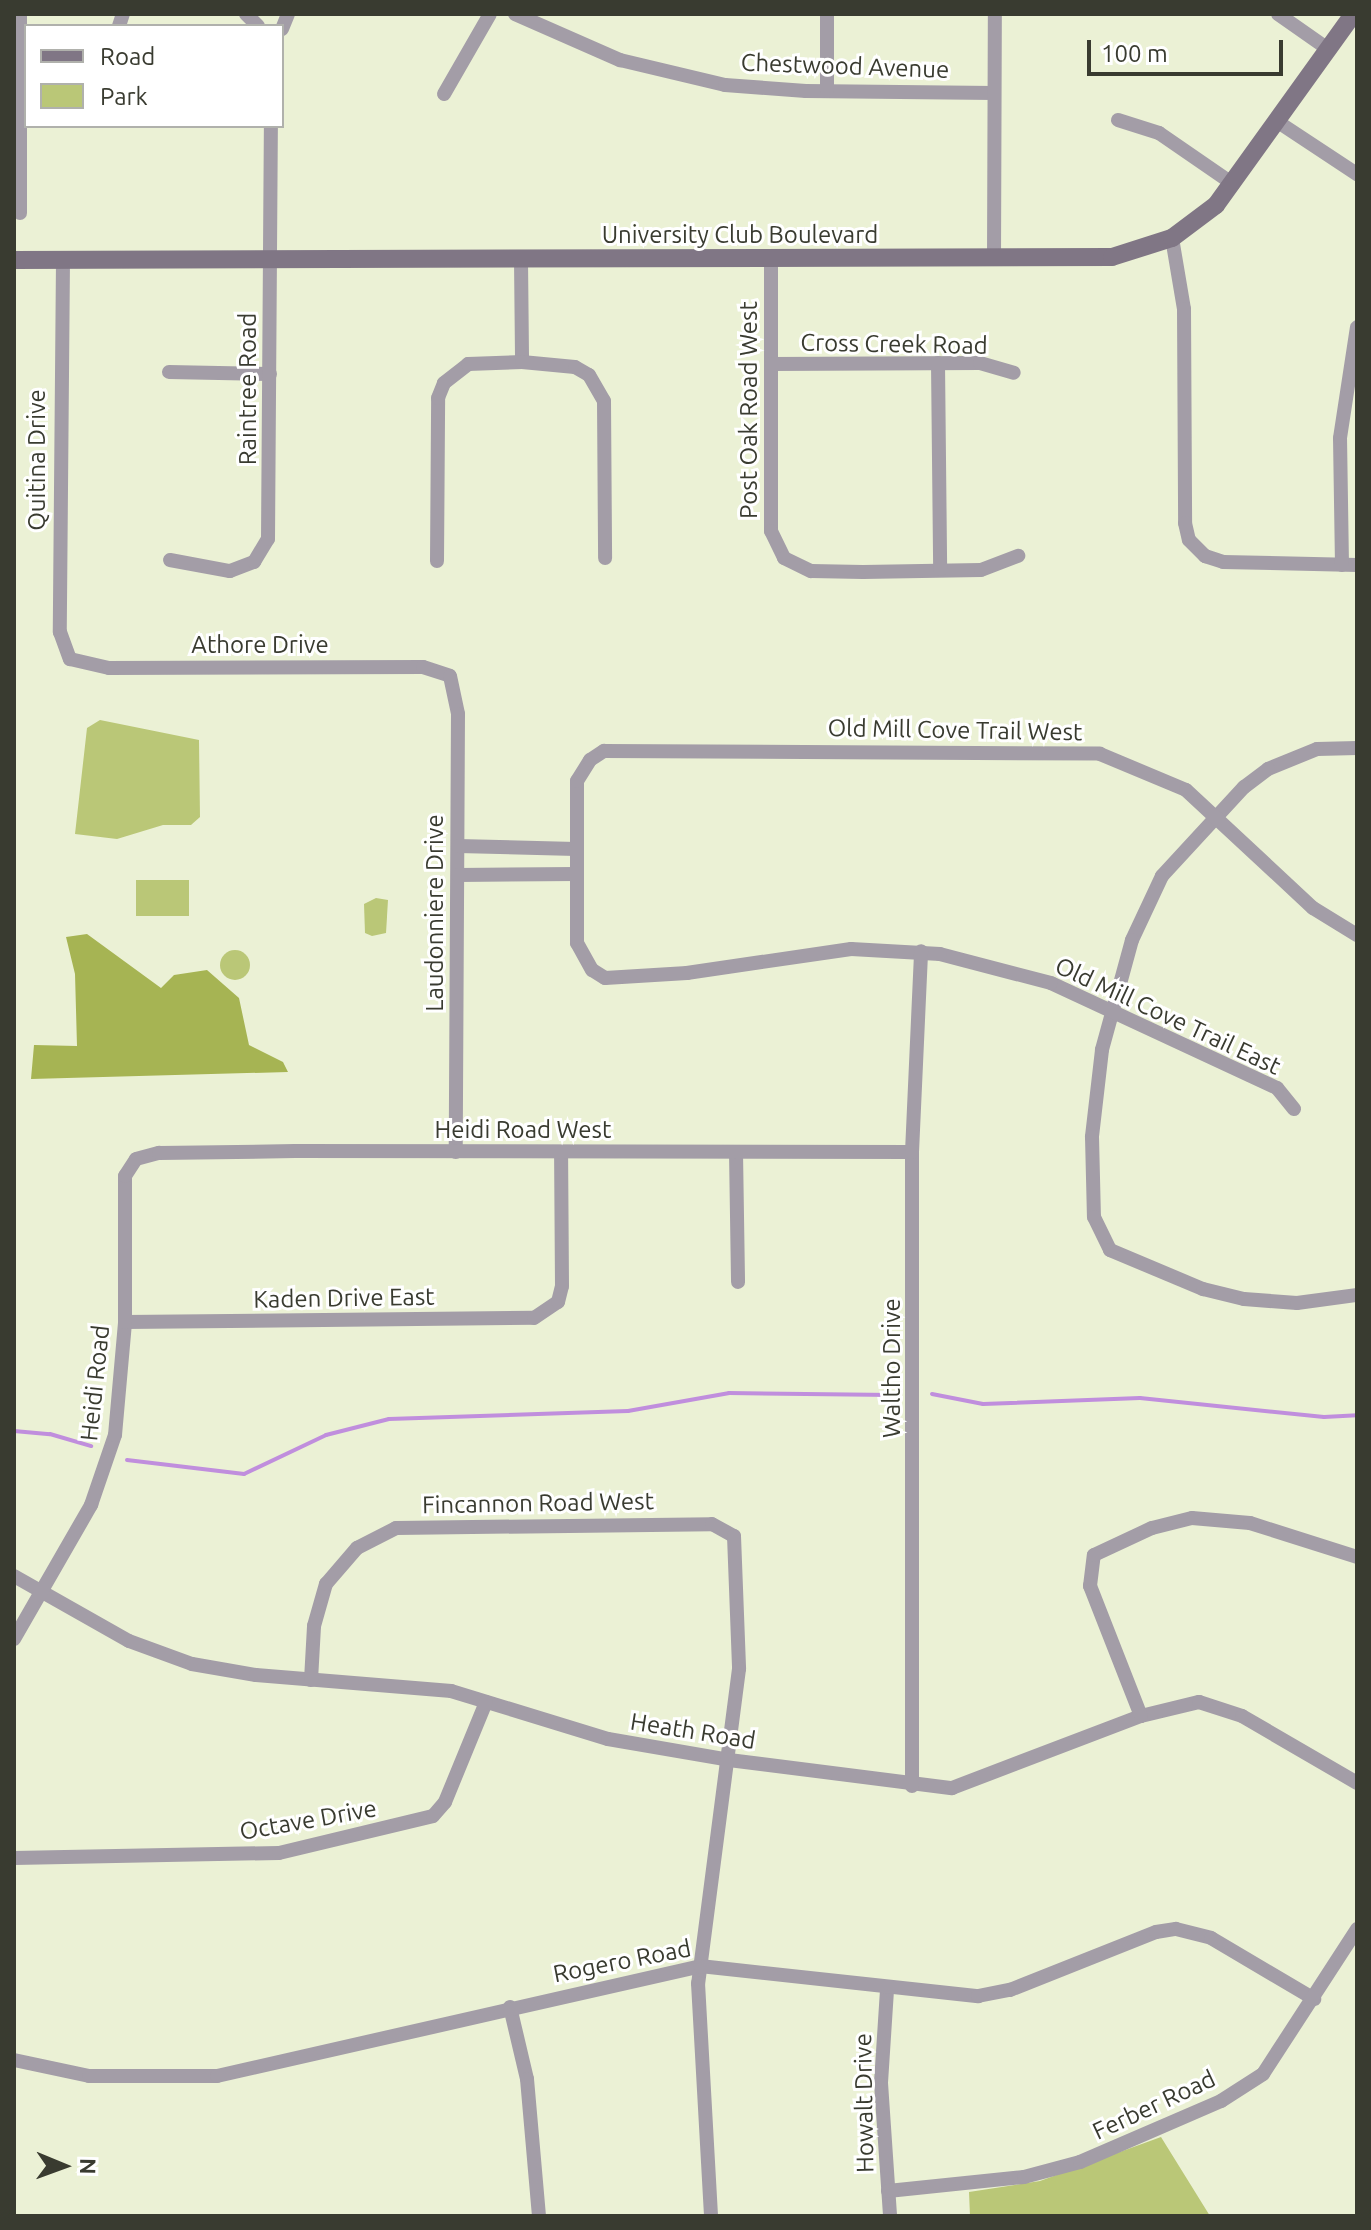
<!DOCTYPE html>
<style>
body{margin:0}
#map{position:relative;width:1371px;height:2230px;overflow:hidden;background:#ebf1d5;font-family:Ubuntu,sans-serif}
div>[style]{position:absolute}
.green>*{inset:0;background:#bac777;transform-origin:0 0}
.round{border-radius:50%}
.forest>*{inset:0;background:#a6b453}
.stream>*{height:4px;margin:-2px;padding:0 2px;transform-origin:2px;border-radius:2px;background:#c08edd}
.street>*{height:14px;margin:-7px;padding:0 7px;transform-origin:7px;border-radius:7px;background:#a39da7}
.secondary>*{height:18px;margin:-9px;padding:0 9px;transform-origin:9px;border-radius:9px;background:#807685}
span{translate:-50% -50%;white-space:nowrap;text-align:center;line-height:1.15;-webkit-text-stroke:6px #fff;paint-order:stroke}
.street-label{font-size:24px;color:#393b30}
.frame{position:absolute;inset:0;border:16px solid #393b30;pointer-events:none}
.legend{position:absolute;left:24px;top:24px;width:260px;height:104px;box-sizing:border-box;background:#fff;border:2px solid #b0b1ac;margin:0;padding:10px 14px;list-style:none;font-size:24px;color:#393b30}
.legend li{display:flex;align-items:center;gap:16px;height:40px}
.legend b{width:40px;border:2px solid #b0b1ac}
.north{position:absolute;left:24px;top:2126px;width:80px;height:80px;-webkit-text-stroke:6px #fff;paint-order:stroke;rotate:91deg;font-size:22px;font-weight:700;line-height:32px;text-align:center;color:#393b30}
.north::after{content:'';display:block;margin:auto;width:28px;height:36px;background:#393b30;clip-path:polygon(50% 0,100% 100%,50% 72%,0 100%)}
.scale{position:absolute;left:1087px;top:40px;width:196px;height:36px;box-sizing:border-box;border:4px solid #393b30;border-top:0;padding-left:10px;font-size:24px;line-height:28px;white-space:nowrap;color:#393b30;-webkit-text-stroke:6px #fff;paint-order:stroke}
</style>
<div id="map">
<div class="green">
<i style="clip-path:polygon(100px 720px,199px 740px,200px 817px,191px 825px,163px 825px,117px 839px,75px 834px,87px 728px)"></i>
<i style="left:136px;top:880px;width:53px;height:36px"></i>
<i style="clip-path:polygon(376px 898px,388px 900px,386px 933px,372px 936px,365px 933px,364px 904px)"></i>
<i class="round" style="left:220px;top:950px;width:30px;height:30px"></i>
<i style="clip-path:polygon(1161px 2137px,1210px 2216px,970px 2216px,969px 2192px,1040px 2181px)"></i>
</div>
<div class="forest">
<i style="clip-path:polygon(87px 934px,161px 988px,174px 975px,207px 970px,239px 998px,249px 1045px,283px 1062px,288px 1072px,31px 1079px,34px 1045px,77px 1046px,75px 974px,66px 937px)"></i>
</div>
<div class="stream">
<i style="left:932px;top:1394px;width:52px;rotate:11.1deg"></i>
<i style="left:983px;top:1404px;width:157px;rotate:-2.2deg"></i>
<i style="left:1140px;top:1398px;width:185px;rotate:5.9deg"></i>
<i style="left:1324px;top:1417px;width:33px;rotate:-3deg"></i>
<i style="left:14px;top:1431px;width:36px;rotate:5deg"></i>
<i style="left:50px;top:1434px;width:43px;rotate:16.3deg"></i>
<i style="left:127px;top:1460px;width:118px;rotate:6.8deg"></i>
<i style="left:244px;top:1474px;width:91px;rotate:-25.4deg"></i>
<i style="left:326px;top:1435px;width:65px;rotate:-14.3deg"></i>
<i style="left:389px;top:1419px;width:239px;rotate:-1.9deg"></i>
<i style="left:628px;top:1411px;width:103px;rotate:-10.1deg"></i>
<i style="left:729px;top:1393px;width:164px;rotate:0.7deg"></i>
</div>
<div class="street">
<i style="left:20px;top:14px;width:199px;rotate:90deg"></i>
<i style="left:246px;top:14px;width:17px;rotate:45deg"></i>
<i style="left:515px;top:14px;width:115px;rotate:23.7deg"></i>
<i style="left:620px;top:60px;width:108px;rotate:13.4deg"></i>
<i style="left:725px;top:85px;width:81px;rotate:4.2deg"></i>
<i style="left:806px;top:91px;width:188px;rotate:0.6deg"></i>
<i style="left:1278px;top:14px;width:61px;rotate:35deg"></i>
<i style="left:119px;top:26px;width:13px;rotate:-72deg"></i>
<i style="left:282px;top:29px;width:16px;rotate:-68deg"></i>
<i style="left:827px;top:91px;width:77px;rotate:-90deg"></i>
<i style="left:444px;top:94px;width:92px;rotate:-60.1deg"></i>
<i style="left:1118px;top:120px;width:43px;rotate:17.6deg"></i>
<i style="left:1159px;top:133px;width:90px;rotate:34.6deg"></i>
<i style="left:1278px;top:122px;width:95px;rotate:33.4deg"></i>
<i style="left:1172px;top:238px;width:72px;rotate:80.4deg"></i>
<i style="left:1184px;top:309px;width:214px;rotate:89.7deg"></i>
<i style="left:1185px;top:523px;width:17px;rotate:77deg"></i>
<i style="left:1189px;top:540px;width:23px;rotate:45deg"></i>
<i style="left:1205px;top:556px;width:19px;rotate:18deg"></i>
<i style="left:1223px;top:562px;width:134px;rotate:1.3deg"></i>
<i style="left:771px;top:259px;width:272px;rotate:90deg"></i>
<i style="left:771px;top:531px;width:30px;rotate:64deg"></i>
<i style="left:784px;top:558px;width:30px;rotate:26deg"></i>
<i style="left:811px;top:571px;width:52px;rotate:1.1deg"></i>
<i style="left:863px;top:572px;width:118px;rotate:-1deg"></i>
<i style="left:981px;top:570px;width:40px;rotate:-21deg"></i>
<i style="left:994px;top:259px;width:245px;rotate:-89.8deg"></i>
<i style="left:63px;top:260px;width:372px;rotate:90.5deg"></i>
<i style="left:60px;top:632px;width:29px;rotate:70deg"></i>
<i style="left:70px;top:659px;width:40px;rotate:13deg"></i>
<i style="left:109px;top:668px;width:314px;rotate:-0.2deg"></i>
<i style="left:423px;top:667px;width:28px;rotate:18deg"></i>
<i style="left:450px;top:676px;width:39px;rotate:78deg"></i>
<i style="left:458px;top:714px;width:438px;rotate:90.3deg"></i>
<i style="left:521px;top:260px;width:102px;rotate:89.4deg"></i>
<i style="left:938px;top:363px;width:206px;rotate:89.4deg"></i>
<i style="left:772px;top:364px;width:208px;rotate:-0.3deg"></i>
<i style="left:980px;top:363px;width:35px;rotate:16deg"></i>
<i style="left:169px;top:372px;width:101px;rotate:1.1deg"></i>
<i style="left:170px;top:560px;width:61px;rotate:10.4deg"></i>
<i style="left:230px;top:571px;width:26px;rotate:-21deg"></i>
<i style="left:254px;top:562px;width:27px;rotate:-59deg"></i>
<i style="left:268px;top:539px;width:413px;rotate:-89.6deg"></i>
<i style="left:437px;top:561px;width:163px;rotate:-89.6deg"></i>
<i style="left:438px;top:398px;width:16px;rotate:-68deg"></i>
<i style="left:444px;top:383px;width:31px;rotate:-38deg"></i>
<i style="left:468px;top:364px;width:54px;rotate:-2.1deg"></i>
<i style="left:522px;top:362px;width:53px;rotate:5.4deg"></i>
<i style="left:575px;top:367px;width:16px;rotate:30deg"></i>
<i style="left:589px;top:375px;width:30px;rotate:60deg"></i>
<i style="left:604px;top:401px;width:157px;rotate:89.6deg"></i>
<i style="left:1342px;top:565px;width:127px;rotate:-90.9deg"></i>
<i style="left:1340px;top:438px;width:112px;rotate:-81.3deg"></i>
<i style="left:1357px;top:748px;width:40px;rotate:178.6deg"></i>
<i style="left:1317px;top:749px;width:53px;rotate:157.8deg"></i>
<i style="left:1268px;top:769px;width:30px;rotate:143deg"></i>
<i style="left:1244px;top:787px;width:121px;rotate:132.7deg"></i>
<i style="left:1162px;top:876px;width:71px;rotate:115.1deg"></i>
<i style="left:1132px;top:940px;width:114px;rotate:105.3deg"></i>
<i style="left:1102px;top:1050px;width:88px;rotate:96.6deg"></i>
<i style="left:1092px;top:1137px;width:80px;rotate:88.6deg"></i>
<i style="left:1094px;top:1217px;width:37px;rotate:64deg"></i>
<i style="left:1110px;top:1250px;width:101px;rotate:22.8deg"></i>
<i style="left:1203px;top:1289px;width:42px;rotate:13.7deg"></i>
<i style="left:1244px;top:1299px;width:53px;rotate:4.3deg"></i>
<i style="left:1297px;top:1303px;width:61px;rotate:-7.6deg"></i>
<i style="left:458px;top:846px;width:118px;rotate:1.5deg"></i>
<i style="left:458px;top:875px;width:118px;rotate:-0.5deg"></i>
<i style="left:1294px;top:1109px;width:27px;rotate:-129deg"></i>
<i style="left:1277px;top:1088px;width:249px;rotate:-155.1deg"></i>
<i style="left:1051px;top:983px;width:115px;rotate:-165.4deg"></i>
<i style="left:940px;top:954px;width:89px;rotate:-176.8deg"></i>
<i style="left:851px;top:949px;width:166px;rotate:171.7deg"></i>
<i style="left:687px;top:973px;width:82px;rotate:176.5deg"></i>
<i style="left:605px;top:978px;width:15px;rotate:-148deg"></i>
<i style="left:592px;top:970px;width:31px;rotate:-119deg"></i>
<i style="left:577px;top:943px;width:162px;rotate:-90deg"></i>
<i style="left:577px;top:781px;width:25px;rotate:-58deg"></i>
<i style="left:590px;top:760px;width:17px;rotate:-33deg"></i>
<i style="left:604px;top:751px;width:496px;rotate:0.3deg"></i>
<i style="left:1100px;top:754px;width:93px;rotate:22.7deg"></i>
<i style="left:1186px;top:790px;width:173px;rotate:42.9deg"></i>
<i style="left:1313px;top:908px;width:52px;rotate:31.5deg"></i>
<i style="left:736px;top:1152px;width:130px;rotate:89.1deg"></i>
<i style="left:125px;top:1322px;width:409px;rotate:-0.6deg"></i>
<i style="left:534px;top:1318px;width:29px;rotate:-34deg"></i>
<i style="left:558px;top:1302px;width:16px;rotate:-76deg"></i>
<i style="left:562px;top:1286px;width:133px;rotate:-90.4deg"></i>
<i style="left:14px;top:1576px;width:132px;rotate:29.5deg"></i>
<i style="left:129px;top:1641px;width:67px;rotate:20.1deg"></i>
<i style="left:192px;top:1664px;width:65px;rotate:9.8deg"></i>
<i style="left:256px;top:1675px;width:196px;rotate:4.7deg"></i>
<i style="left:451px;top:1691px;width:164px;rotate:17deg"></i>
<i style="left:608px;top:1739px;width:123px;rotate:9.8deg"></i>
<i style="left:729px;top:1760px;width:225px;rotate:7.2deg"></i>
<i style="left:952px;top:1788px;width:202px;rotate:-20.9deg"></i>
<i style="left:1141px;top:1716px;width:60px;rotate:-13.6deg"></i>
<i style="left:1199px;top:1702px;width:45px;rotate:18deg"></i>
<i style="left:1242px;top:1716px;width:133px;rotate:30.2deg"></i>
<i style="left:14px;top:1639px;width:155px;rotate:-60.1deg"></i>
<i style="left:91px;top:1505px;width:74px;rotate:-71.1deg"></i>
<i style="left:115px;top:1435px;width:113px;rotate:-84.9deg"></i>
<i style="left:125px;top:1322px;width:146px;rotate:-90deg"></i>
<i style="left:125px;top:1176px;width:20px;rotate:-57deg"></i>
<i style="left:136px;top:1159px;width:24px;rotate:-15deg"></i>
<i style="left:159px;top:1153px;width:136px;rotate:-0.8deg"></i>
<i style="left:295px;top:1151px;width:617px;rotate:0.09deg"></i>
<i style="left:311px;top:1680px;width:54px;rotate:-86.8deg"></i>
<i style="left:314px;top:1626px;width:44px;rotate:-74.1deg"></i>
<i style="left:326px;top:1584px;width:48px;rotate:-49.3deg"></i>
<i style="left:357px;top:1548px;width:44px;rotate:-27.1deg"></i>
<i style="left:396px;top:1528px;width:316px;rotate:-0.7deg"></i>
<i style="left:712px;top:1524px;width:25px;rotate:29deg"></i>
<i style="left:734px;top:1536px;width:133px;rotate:87.8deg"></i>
<i style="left:739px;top:1669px;width:317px;rotate:97.4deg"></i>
<i style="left:698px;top:1983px;width:233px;rotate:86.8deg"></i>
<i style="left:1141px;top:1716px;width:140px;rotate:-111.4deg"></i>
<i style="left:1090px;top:1586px;width:31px;rotate:-83deg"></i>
<i style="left:1094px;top:1555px;width:64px;rotate:-25deg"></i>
<i style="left:1152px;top:1528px;width:41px;rotate:-14deg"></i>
<i style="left:1192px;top:1518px;width:58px;rotate:4.9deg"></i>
<i style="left:1250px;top:1523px;width:112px;rotate:17.6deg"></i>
<i style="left:912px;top:1786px;width:634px;rotate:-90deg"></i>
<i style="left:912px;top:1152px;width:201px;rotate:-87.4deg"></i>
<i style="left:14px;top:1858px;width:265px;rotate:-1.1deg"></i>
<i style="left:279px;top:1853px;width:158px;rotate:-13.5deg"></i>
<i style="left:433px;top:1816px;width:18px;rotate:-49deg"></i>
<i style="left:445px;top:1802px;width:108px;rotate:-67.7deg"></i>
<i style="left:887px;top:1990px;width:93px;rotate:93.7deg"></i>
<i style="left:881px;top:2083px;width:133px;rotate:86.1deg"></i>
<i style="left:510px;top:2007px;width:74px;rotate:76.7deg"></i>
<i style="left:527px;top:2079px;width:138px;rotate:85deg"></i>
<i style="left:14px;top:2060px;width:77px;rotate:12deg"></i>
<i style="left:89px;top:2076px;width:128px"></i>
<i style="left:217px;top:2076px;width:495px;rotate:-12.8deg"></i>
<i style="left:700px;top:1966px;width:280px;rotate:6.2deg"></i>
<i style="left:978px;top:1996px;width:33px;rotate:-11deg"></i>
<i style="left:1010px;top:1990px;width:157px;rotate:-21.7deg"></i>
<i style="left:1156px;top:1932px;width:20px;rotate:-9deg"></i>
<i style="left:1176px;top:1929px;width:36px;rotate:14deg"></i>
<i style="left:1211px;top:1938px;width:120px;rotate:30.6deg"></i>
<i style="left:888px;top:2191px;width:137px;rotate:-5.9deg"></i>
<i style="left:1024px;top:2177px;width:58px;rotate:-15deg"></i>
<i style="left:1080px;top:2162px;width:154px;rotate:-23.4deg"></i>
<i style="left:1221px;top:2101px;width:50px;rotate:-32.7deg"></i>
<i style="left:1263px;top:2074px;width:173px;rotate:-57deg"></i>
</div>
<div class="secondary">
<i style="left:14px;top:260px;width:1098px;rotate:-0.16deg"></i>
<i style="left:1112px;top:257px;width:63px;rotate:-17.6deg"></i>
<i style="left:1172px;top:238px;width:55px;rotate:-36.9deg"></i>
<i style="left:1216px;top:205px;width:235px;rotate:-54.3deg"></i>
</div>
<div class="street-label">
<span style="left:845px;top:66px;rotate:2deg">Chestwood Avenue</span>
<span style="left:740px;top:235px">University Club Boulevard</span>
<span style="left:894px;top:344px;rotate:1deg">Cross Creek Road</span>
<span style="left:248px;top:389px;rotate:-90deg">Raintree Road</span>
<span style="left:749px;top:410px;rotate:-90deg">Post Oak Road West</span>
<span style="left:37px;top:460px;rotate:-90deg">Quitina Drive</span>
<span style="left:260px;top:645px">Athore Drive</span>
<span style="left:955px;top:730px;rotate:1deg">Old Mill Cove Trail West</span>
<span style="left:435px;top:913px;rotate:-90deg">Laudonniere Drive</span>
<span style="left:1168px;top:1016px;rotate:25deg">Old Mill Cove Trail East</span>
<span style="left:523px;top:1130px">Heidi Road West</span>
<span style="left:344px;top:1298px;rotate:-1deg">Kaden Drive East</span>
<span style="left:892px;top:1368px;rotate:-90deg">Waltho Drive</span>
<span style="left:95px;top:1383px;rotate:-84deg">Heidi Road</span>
<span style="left:538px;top:1503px;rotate:-1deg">Fincannon Road West</span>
<span style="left:693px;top:1731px;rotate:9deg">Heath Road</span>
<span style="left:308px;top:1820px;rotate:-10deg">Octave Drive</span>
<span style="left:622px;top:1961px;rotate:-11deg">Rogero Road</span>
<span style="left:864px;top:2103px;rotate:-91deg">Howalt Drive</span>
<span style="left:1154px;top:2105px;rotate:-25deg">Ferber Road</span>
</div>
<div class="frame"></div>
<ul class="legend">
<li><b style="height:10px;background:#807685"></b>Road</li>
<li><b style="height:22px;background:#bac777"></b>Park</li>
</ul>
<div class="north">N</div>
<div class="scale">100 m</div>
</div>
